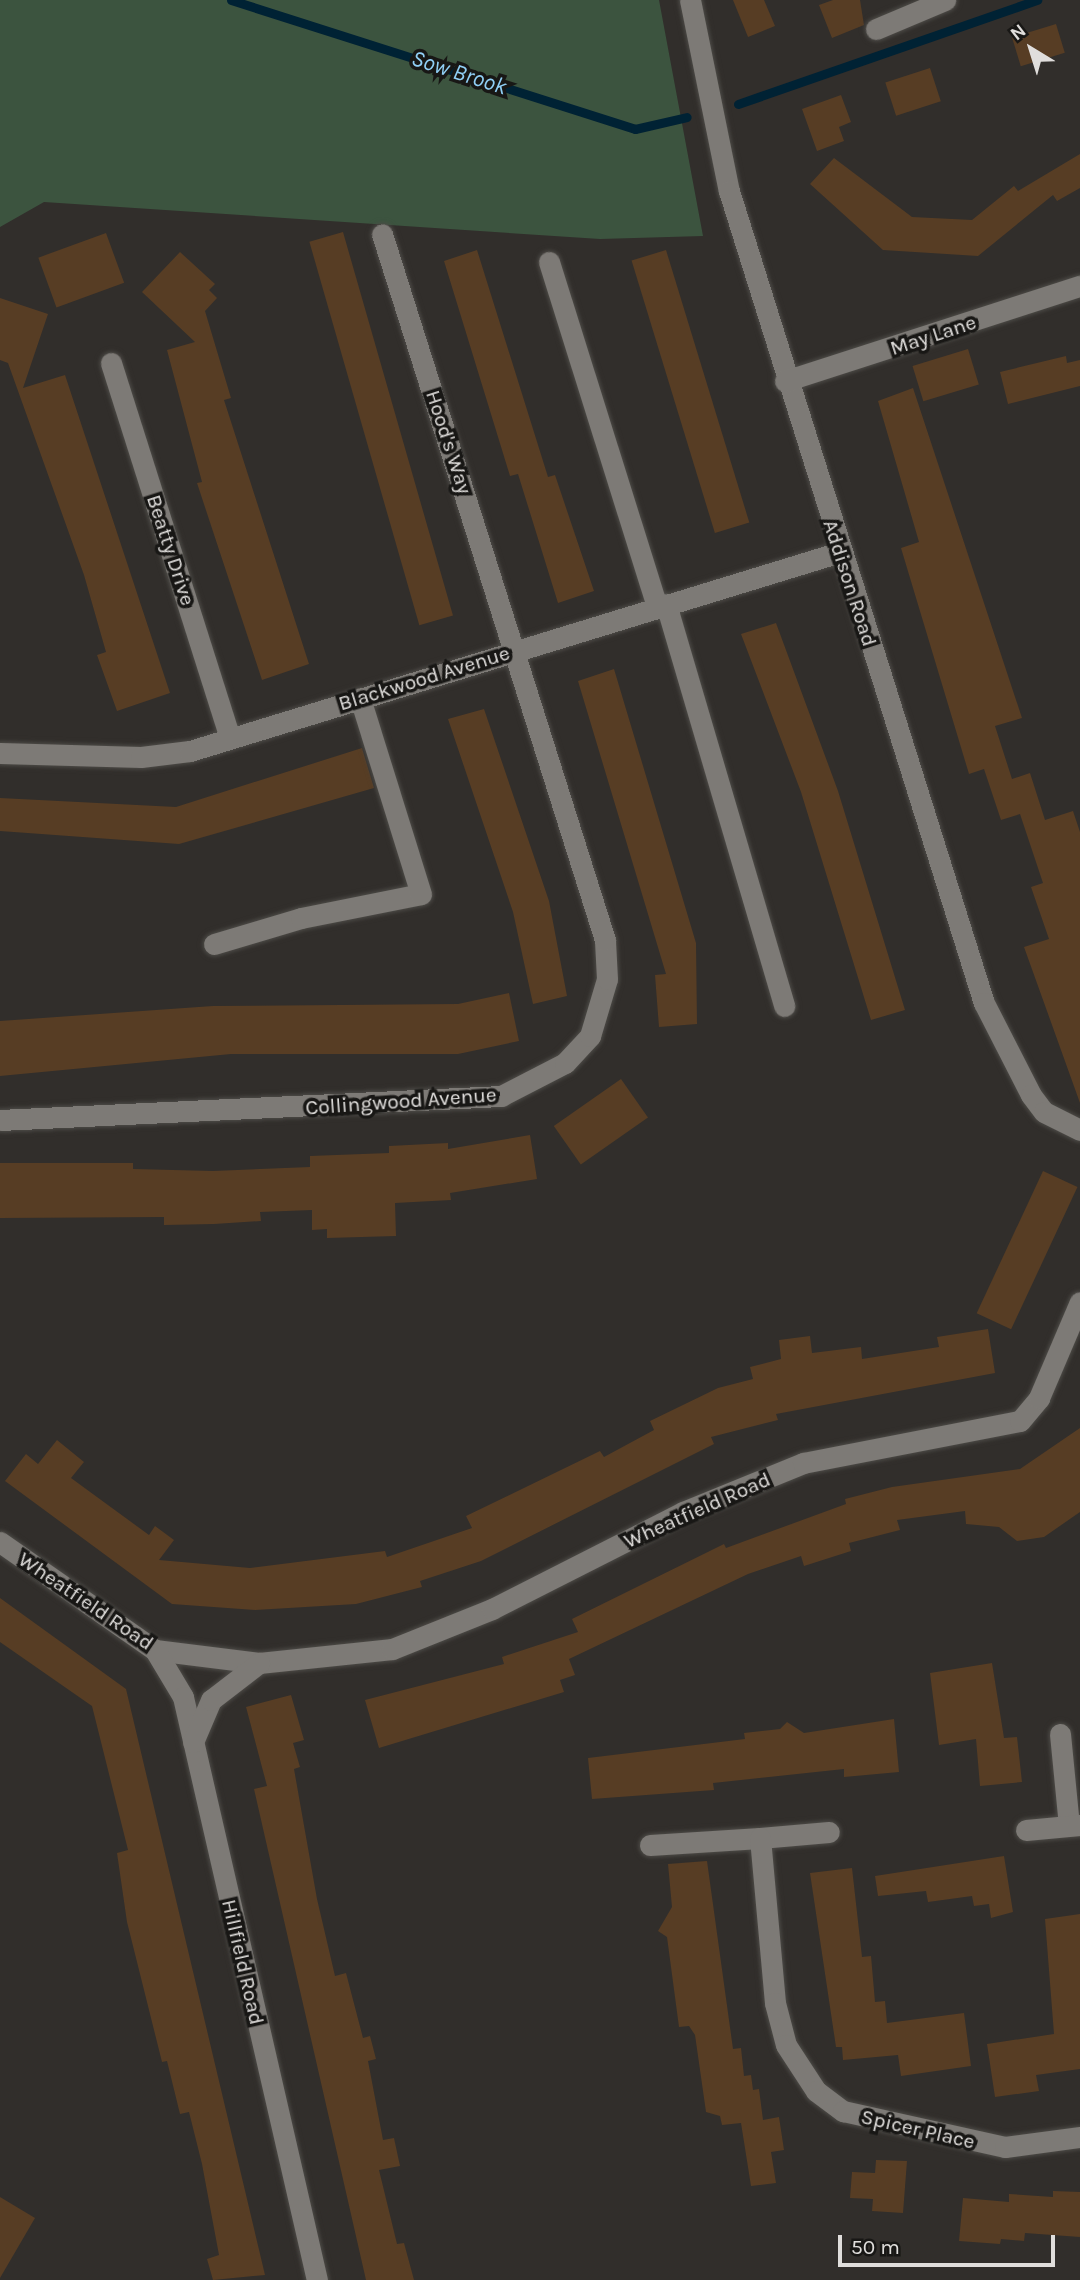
<!DOCTYPE html>
<style>
body{margin:0}
#map{position:relative;width:1080px;height:2280px;overflow:hidden;background:#312e2b;font-family:Karla,sans-serif}
div>[style]{position:absolute}
.green>*{inset:0;background:#3c543f}
.stream>*{height:9px;margin:-4.5px;padding:0 4.5px;transform-origin:4.5px;border-radius:4.5px;background:#002234}
.building>*{inset:0;background:#573d24;transform-origin:0 0}
.roads{filter:drop-shadow(0 0 2px #4d4b47) drop-shadow(0 0 2px #4d4b47)}
.minor>*{height:21px;margin:-10.5px;padding:0 10.5px;transform-origin:10.5px;border-radius:10.5px;background:#7d7a76}
span{translate:-50% -50%;white-space:nowrap;text-align:center;line-height:1.15;-webkit-text-stroke:7px #181715;paint-order:stroke}
.street-label{font-size:21px;color:#e0dedc}
.water-label{font-size:23px;color:#90cff5;font-style:italic}
.north{position:absolute;left:996px;top:14px;width:70px;height:70px;-webkit-text-stroke:5px #181715;paint-order:stroke;rotate:322deg;font-size:19px;font-weight:700;line-height:28px;text-align:center;color:#e0dedc}
.north::after{content:'';display:block;margin:auto;width:24px;height:32px;background:#e0dedc;clip-path:polygon(50% 0,100% 100%,50% 72%,0 100%)}
.scale{position:absolute;left:838px;top:2235px;width:217px;height:32px;box-sizing:border-box;border:4px solid #e0dedc;border-top:0;padding-left:9px;font-size:21px;line-height:24px;white-space:nowrap;color:#e0dedc;-webkit-text-stroke:5px #181715;paint-order:stroke}
</style>
<div id="map">
<div class="green">
<i style="clip-path:polygon(0 0,659px 0,703px 236px,600px 239px,44px 202px,0 227px)"></i>
</div>
<div class="stream">
<i style="left:231px;top:0;width:424px;rotate:17.7deg"></i>
<i style="left:635px;top:129px;width:53px;rotate:-13deg"></i>
<i style="left:738px;top:104px;width:317px;rotate:-19.2deg"></i>
</div>
<div class="building">
<i style="clip-path:polygon(733px 0,764px 0,775px 26px,748px 37px)"></i>
<i style="clip-path:polygon(833px 0,860px 0,864px 25px,832px 38px,819px 5px)"></i>
<i style="left:1056px;top:24px;width:30px;height:46px;rotate:73deg"></i>
<i style="left:930px;top:68px;width:35px;height:47px;rotate:72deg"></i>
<i style="clip-path:polygon(841px 95px,851px 122px,839px 127px,844px 141px,817px 151px,802px 109px)"></i>
<i style="clip-path:polygon(1080px 154px,1080px 188px,1057px 201px,1053px 195px,978px 256px,883px 250px,810px 184px,834px 158px,912px 217px,972px 220px,1014px 186px,1018px 191px)"></i>
<i style="left:343px;top:232px;width:399px;height:35px;rotate:74deg"></i>
<i style="left:106px;top:233px;width:53px;height:72px;rotate:70deg"></i>
<i style="clip-path:polygon(477px 250px,548px 477px,555px 475px,594px 591px,558px 603px,518px 474px,510px 476px,444px 261px)"></i>
<i style="left:666px;top:250px;width:285px;height:36px;rotate:73deg"></i>
<i style="clip-path:polygon(180px 252px,215px 284px,209px 290px,217px 298px,205px 311px,231px 398px,224px 400px,309px 664px,262px 680px,197px 483px,202px 482px,167px 350px,195px 342px,142px 292px)"></i>
<i style="clip-path:polygon(0 298px,48px 314px,23px 388px,65px 375px,170px 693px,117px 711px,97px 655px,106px 652px,84px 575px,8px 363px,0 360px)"></i>
<i style="left:968px;top:349px;width:37px;height:58px;rotate:73deg"></i>
<i style="clip-path:polygon(1066px 356px,1067px 363px,1080px 360px,1080px 386px,1008px 404px,1000px 372px)"></i>
<i style="clip-path:polygon(913px 388px,1022px 718px,995px 726px,1012px 779px,1030px 773px,1045px 820px,1073px 811px,1080px 832px,1080px 1103px,1024px 947px,1049px 939px,1031px 887px,1043px 883px,1020px 814px,1001px 820px,984px 769px,969px 774px,901px 548px,919px 542px,878px 401px)"></i>
<i style="clip-path:polygon(776px 623px,838px 791px,905px 1010px,871px 1020px,801px 792px,741px 634px)"></i>
<i style="clip-path:polygon(614px 669px,696px 943px,697px 1024px,659px 1027px,655px 975px,666px 974px,578px 681px)"></i>
<i style="clip-path:polygon(484px 709px,549px 901px,567px 996px,533px 1004px,513px 912px,448px 719px)"></i>
<i style="clip-path:polygon(362px 748px,374px 788px,179px 844px,0 831px,0 798px,176px 807px)"></i>
<i style="clip-path:polygon(509px 993px,519px 1041px,458px 1054px,231px 1054px,0 1076px,0 1021px,213px 1006px,458px 1004px)"></i>
<i style="left:621px;top:1079px;width:47px;height:82px;rotate:55deg"></i>
<i style="clip-path:polygon(530px 1135px,537px 1179px,450px 1193px,451px 1200px,395px 1203px,396px 1236px,327px 1238px,327px 1229px,312px 1230px,312px 1210px,260px 1212px,261px 1221px,214px 1224px,164px 1225px,164px 1217px,0 1218px,0 1163px,133px 1163px,133px 1169px,213px 1171px,310px 1167px,310px 1156px,389px 1153px,389px 1146px,448px 1143px,448px 1149px)"></i>
<i style="left:1043px;top:1171px;width:38px;height:157px;rotate:25deg"></i>
<i style="clip-path:polygon(988px 1329px,995px 1373px,776px 1414px,778px 1420px,711px 1437px,714px 1444px,481px 1561px,420px 1581px,422px 1587px,356px 1604px,255px 1610px,172px 1604px,5px 1481px,26px 1454px,38px 1464px,57px 1440px,84px 1462px,71px 1478px,149px 1535px,155px 1526px,174px 1540px,159px 1560px,250px 1568px,385px 1551px,387px 1557px,472px 1528px,466px 1516px,600px 1451px,604px 1457px,654px 1430px,650px 1421px,718px 1388px,753px 1379px,750px 1367px,781px 1359px,779px 1340px,810px 1336px,812px 1353px,861px 1347px,862px 1359px,939px 1347px,937px 1337px)"></i>
<i style="clip-path:polygon(1080px 1428px,1080px 1512px,1044px 1537px,1017px 1541px,999px 1527px,966px 1524px,965px 1511px,897px 1520px,900px 1530px,849px 1543px,851px 1551px,804px 1566px,801px 1556px,748px 1574px,569px 1659px,575px 1675px,560px 1680px,564px 1692px,379px 1748px,365px 1700px,504px 1664px,502px 1657px,578px 1632px,572px 1619px,724px 1544px,726px 1548px,846px 1504px,845px 1499px,892px 1487px,1020px 1469px)"></i>
<i style="clip-path:polygon(0 1598px,126px 1689px,265px 2275px,213px 2280px,207px 2259px,219px 2255px,202px 2164px,189px 2112px,180px 2114px,167px 2061px,162px 2062px,127px 1922px,117px 1853px,128px 1850px,92px 1706px,0 1642px)"></i>
<i style="clip-path:polygon(992px 1663px,1004px 1738px,1017px 1737px,1022px 1782px,980px 1786px,976px 1739px,939px 1745px,930px 1673px)"></i>
<i style="clip-path:polygon(291px 1695px,304px 1740px,293px 1743px,300px 1767px,294px 1769px,317px 1899px,335px 1976px,346px 1973px,363px 2038px,370px 2036px,376px 2059px,368px 2061px,383px 2140px,394px 2138px,400px 2166px,379px 2170px,397px 2244px,404px 2243px,414px 2280px,366px 2280px,254px 1789px,267px 1786px,246px 1707px)"></i>
<i style="clip-path:polygon(894px 1719px,899px 1772px,844px 1777px,844px 1769px,713px 1783px,714px 1790px,592px 1799px,588px 1758px,745px 1739px,744px 1733px,780px 1729px,787px 1722px,804px 1733px)"></i>
<i style="clip-path:polygon(1004px 1856px,1013px 1912px,991px 1918px,989px 1904px,974px 1906px,972px 1896px,928px 1902px,926px 1891px,878px 1896px,875px 1876px)"></i>
<i style="clip-path:polygon(707px 1861px,733px 2049px,741px 2048px,744px 2076px,751px 2075px,753px 2090px,759px 2089px,763px 2120px,779px 2117px,784px 2150px,771px 2152px,776px 2183px,751px 2186px,741px 2123px,722px 2125px,720px 2116px,706px 2112px,695px 2035px,689px 2026px,679px 2027px,667px 1937px,658px 1931px,672px 1907px,668px 1864px)"></i>
<i style="clip-path:polygon(852px 1868px,862px 1957px,871px 1956px,875px 2002px,885px 2001px,887px 2023px,964px 2013px,971px 2066px,901px 2076px,898px 2055px,843px 2060px,842px 2047px,836px 2047px,810px 1873px)"></i>
<i style="clip-path:polygon(1080px 1914px,1080px 2069px,1036px 2075px,1039px 2091px,995px 2097px,987px 2044px,1054px 2034px,1045px 1919px)"></i>
<i style="clip-path:polygon(876px 2160px,907px 2161px,903px 2213px,872px 2211px,873px 2199px,850px 2198px,852px 2172px,875px 2173px)"></i>
<i style="clip-path:polygon(1053px 2191px,1080px 2192px,1080px 2237px,1025px 2233px,1024px 2241px,1001px 2239px,1000px 2244px,959px 2241px,963px 2198px,1009px 2202px,1009px 2194px,1053px 2197px)"></i>
<i style="clip-path:polygon(0 2197px,35px 2218px,0 2278px)"></i>
</div>
<div class="roads">
<div class="minor">
<i style="left:690px;top:0;width:195px;rotate:78.5deg"></i>
<i style="left:729px;top:191px;width:851px;rotate:72.57deg"></i>
<i style="left:984px;top:1003px;width:103px;rotate:62.9deg"></i>
<i style="left:1031px;top:1095px;width:21px;rotate:53deg"></i>
<i style="left:1044px;top:1112px;width:40px;rotate:26.6deg"></i>
<i style="left:876px;top:29px;width:75px;rotate:-22.8deg"></i>
<i style="left:549px;top:262px;width:362px;rotate:72.6deg"></i>
<i style="left:111px;top:363px;width:393px;rotate:72.4deg"></i>
<i style="left:785px;top:381px;width:310px;rotate:-17.9deg"></i>
<i style="left:666px;top:604px;width:419px;rotate:73.6deg"></i>
<i style="left:0;top:753px;width:141px;rotate:1.6deg"></i>
<i style="left:141px;top:757px;width:49px;rotate:-7deg"></i>
<i style="left:190px;top:751px;width:680px;rotate:-17.02deg"></i>
<i style="left:214px;top:944px;width:91px;rotate:-16.6deg"></i>
<i style="left:301px;top:918px;width:122px;rotate:-11.3deg"></i>
<i style="left:421px;top:894px;width:205px;rotate:-107.3deg"></i>
<i style="left:0;top:1120px;width:502px;rotate:-2.74deg"></i>
<i style="left:501px;top:1096px;width:72px;rotate:-27.3deg"></i>
<i style="left:565px;top:1063px;width:37px;rotate:-47deg"></i>
<i style="left:590px;top:1036px;width:59px;rotate:-73.4deg"></i>
<i style="left:607px;top:979px;width:39px;rotate:-93deg"></i>
<i style="left:605px;top:940px;width:740px;rotate:-107.53deg"></i>
<i style="left:0;top:1542px;width:189px;rotate:34.9deg"></i>
<i style="left:155px;top:1650px;width:105px;rotate:7.1deg"></i>
<i style="left:259px;top:1663px;width:134px;rotate:-6deg"></i>
<i style="left:392px;top:1649px;width:108px;rotate:-21.8deg"></i>
<i style="left:492px;top:1609px;width:214px;rotate:-26.9deg"></i>
<i style="left:683px;top:1512px;width:130px;rotate:-22.2deg"></i>
<i style="left:803px;top:1463px;width:221px;rotate:-11deg"></i>
<i style="left:1020px;top:1421px;width:30px;rotate:-50deg"></i>
<i style="left:1039px;top:1398px;width:104px;rotate:-66.9deg"></i>
<i style="left:155px;top:1650px;width:55px;rotate:59.2deg"></i>
<i style="left:183px;top:1697px;width:598px;rotate:77.06deg"></i>
<i style="left:1060px;top:1734px;width:92px;rotate:84.4deg"></i>
<i style="left:193px;top:1742px;width:46px;rotate:-66.8deg"></i>
<i style="left:211px;top:1700px;width:61px;rotate:-37.6deg"></i>
<i style="left:1026px;top:1830px;width:54px;rotate:-5.3deg"></i>
<i style="left:760px;top:1838px;width:69px;rotate:-5deg"></i>
<i style="left:650px;top:1845px;width:110px;rotate:-3.6deg"></i>
<i style="left:760px;top:1838px;width:166px;rotate:84.8deg"></i>
<i style="left:775px;top:2003px;width:43px;rotate:75.3deg"></i>
<i style="left:786px;top:2045px;width:55px;rotate:56.9deg"></i>
<i style="left:816px;top:2091px;width:34px;rotate:37deg"></i>
<i style="left:843px;top:2111px;width:166px;rotate:12.5deg"></i>
<i style="left:1005px;top:2147px;width:76px;rotate:-7.6deg"></i>
</div>
</div>
<div class="street-label">
<span style="left:933px;top:335px;rotate:-18deg">May Lane</span>
<span style="left:449px;top:442px;rotate:72deg">Hood's Way</span>
<span style="left:171px;top:550px;rotate:72deg">Beatty Drive</span>
<span style="left:850px;top:583px;rotate:72deg">Addison Road</span>
<span style="left:424px;top:678px;rotate:-17deg">Blackwood Avenue</span>
<span style="left:401px;top:1101px;rotate:-4deg">Collingwood Avenue</span>
<span style="left:697px;top:1510px;rotate:-24deg">Wheatfield Road</span>
<span style="left:86px;top:1601px;rotate:34deg">Wheatfield Road</span>
<span style="left:243px;top:1962px;rotate:77deg">Hillfield Road</span>
<span style="left:918px;top:2129px;rotate:13deg">Spicer Place</span>
</div>
<div class="water-label">
<span style="left:459px;top:73px;rotate:18deg">Sow Brook</span>
</div>
<div class="north">N</div>
<div class="scale">50 m</div>
</div>
